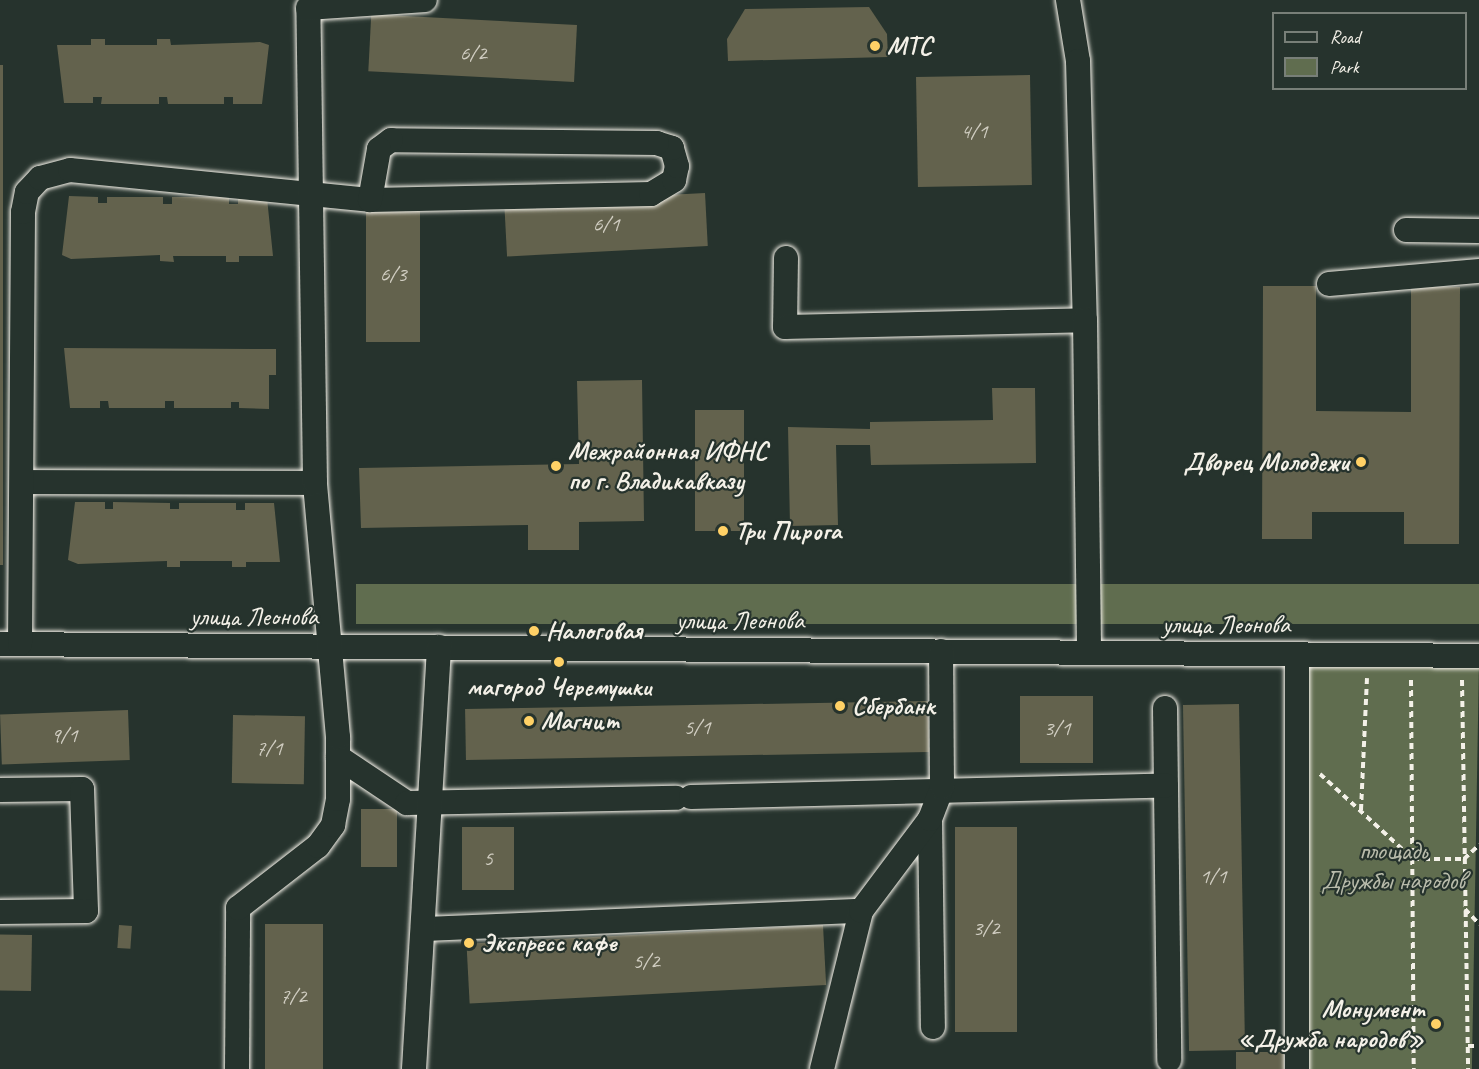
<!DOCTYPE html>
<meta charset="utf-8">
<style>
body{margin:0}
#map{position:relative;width:1479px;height:1069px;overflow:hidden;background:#26332d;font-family:Caveat,sans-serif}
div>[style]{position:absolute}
.green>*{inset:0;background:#606d4f;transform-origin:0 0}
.building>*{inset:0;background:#63624d;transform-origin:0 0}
.path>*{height:4px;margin-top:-2px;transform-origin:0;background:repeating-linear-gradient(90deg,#f4f1e8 0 6px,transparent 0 10.5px)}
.roads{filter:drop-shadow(0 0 2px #f4f1e8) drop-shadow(0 0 2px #f4f1e8)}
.minor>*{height:24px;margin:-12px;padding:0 12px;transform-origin:12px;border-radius:12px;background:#26332d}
.dots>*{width:16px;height:16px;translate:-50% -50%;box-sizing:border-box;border:3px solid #26332d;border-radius:50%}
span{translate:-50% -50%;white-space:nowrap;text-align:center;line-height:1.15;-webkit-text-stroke:4.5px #26332d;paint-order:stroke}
.number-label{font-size:22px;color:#d0cdc1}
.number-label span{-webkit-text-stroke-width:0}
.poi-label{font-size:26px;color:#f4f1e8;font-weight:700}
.left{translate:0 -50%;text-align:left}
.right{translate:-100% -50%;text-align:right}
.street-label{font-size:26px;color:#f4f1e8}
.park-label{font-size:26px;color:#b9bcab}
.legend{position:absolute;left:1272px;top:12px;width:195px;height:78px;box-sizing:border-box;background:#26332d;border:2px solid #787f78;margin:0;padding:8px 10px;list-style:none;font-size:18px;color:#f4f1e8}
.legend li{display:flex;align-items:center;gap:12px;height:30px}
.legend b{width:30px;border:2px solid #787f78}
</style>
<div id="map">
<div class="green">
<i style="left:356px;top:584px;width:1123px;height:40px"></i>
<i style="left:1306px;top:661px;width:173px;height:408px;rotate:1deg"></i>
</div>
<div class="building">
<i style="clip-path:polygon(869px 7px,887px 34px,888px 57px,728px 61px,727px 39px,745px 9px)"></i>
<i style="left:577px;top:25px;width:57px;height:206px;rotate:93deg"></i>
<i style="clip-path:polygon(91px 39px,105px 39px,105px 45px,157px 45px,157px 39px,170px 39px,171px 45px,260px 42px,269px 45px,262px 104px,233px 104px,233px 97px,224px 97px,224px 104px,168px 104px,167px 97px,159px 97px,159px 104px,101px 104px,102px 97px,93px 97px,93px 103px,64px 103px,57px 45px,91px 45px)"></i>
<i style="left:0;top:65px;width:3px;height:500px"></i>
<i style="left:1030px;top:75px;width:110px;height:114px;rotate:89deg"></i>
<i style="left:705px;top:193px;width:53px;height:201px;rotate:87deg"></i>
<i style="clip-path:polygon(69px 196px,98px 197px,98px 203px,107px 203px,107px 197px,163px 197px,163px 204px,172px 204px,172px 197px,229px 197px,229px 204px,238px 204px,238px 198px,267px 198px,273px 256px,239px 256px,239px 262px,226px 262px,226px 256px,173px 256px,174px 262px,160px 261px,160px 255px,71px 259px,62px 255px)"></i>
<i style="left:420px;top:207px;width:135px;height:54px;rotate:90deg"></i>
<i style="clip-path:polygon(1263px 286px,1316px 286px,1316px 411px,1411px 412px,1411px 286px,1460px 287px,1459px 544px,1404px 544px,1404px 512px,1312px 512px,1312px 539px,1262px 539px)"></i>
<i style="clip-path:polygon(64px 348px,276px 349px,276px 375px,269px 375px,269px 409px,239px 408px,239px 402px,231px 402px,231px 408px,174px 408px,174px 401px,165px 401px,165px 408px,109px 408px,108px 401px,100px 401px,100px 408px,70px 408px)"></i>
<i style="clip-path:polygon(642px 380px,644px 521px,579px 522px,579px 550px,528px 550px,528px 525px,361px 528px,359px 468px,579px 464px,577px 381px)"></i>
<i style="clip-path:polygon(992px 388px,1035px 388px,1036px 463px,871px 465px,870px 445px,836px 445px,838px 525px,790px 526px,788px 427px,870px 429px,870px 422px,993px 420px)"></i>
<i style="left:695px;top:410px;width:49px;height:121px"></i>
<i style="clip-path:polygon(75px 502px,105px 502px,105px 509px,113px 509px,113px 502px,170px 503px,170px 509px,179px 509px,179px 503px,236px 503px,236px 510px,245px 510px,245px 503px,274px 503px,280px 562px,246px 562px,246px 567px,232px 567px,232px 561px,180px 561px,180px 567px,167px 567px,167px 561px,78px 564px,68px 560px)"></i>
<i style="left:1020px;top:696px;width:73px;height:67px"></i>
<i style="left:928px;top:701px;width:51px;height:463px;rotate:89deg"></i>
<i style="left:1239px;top:704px;width:346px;height:56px;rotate:89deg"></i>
<i style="left:128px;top:710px;width:50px;height:128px;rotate:88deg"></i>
<i style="left:233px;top:715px;width:72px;height:68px;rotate:1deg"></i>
<i style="left:361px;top:809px;width:36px;height:58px"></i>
<i style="left:514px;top:827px;width:63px;height:52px;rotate:90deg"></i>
<i style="left:955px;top:827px;width:62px;height:205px"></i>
<i style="left:265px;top:924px;width:58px;height:145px"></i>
<i style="left:119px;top:925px;width:13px;height:23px;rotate:4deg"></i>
<i style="left:823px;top:925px;width:60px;height:357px;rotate:87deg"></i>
<i style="left:32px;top:935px;width:56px;height:32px;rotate:91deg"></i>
<i style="left:1236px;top:1052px;width:48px;height:17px"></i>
</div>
<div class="path">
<i style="left:1411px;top:680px;width:389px;rotate:89.6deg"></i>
<i style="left:1462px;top:680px;width:389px;rotate:89.1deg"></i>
<i style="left:1320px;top:774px;width:126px;rotate:42.4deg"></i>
<i style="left:1413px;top:859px;width:51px"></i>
<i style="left:1464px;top:859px;width:21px;rotate:-43deg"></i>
<i style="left:1361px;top:810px;width:132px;rotate:-87.4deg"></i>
<i style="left:1465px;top:909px;width:21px;rotate:47deg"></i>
<i style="left:1468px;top:1046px;width:11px"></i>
</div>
<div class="roads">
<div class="minor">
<i style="left:1068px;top:0;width:62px;rotate:80.7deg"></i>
<i style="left:1078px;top:61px;width:259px;rotate:88.5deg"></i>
<i style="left:1406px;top:230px;width:73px;rotate:0.8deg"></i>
<i style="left:786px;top:258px;width:69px;rotate:90.8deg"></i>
<i style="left:785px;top:327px;width:300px;rotate:-1.3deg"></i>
<i style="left:1085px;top:320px;width:332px;rotate:89.3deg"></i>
<i style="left:1329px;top:284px;width:151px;rotate:-5deg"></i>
<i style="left:24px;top:482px;width:291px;rotate:0.2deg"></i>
<i style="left:0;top:644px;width:1479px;rotate:0.46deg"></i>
<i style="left:20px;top:644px;width:432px;rotate:-89.6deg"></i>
<i style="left:23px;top:212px;width:20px;rotate:-79deg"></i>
<i style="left:27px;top:192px;width:19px;rotate:-47deg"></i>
<i style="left:40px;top:178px;width:31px;rotate:-15deg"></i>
<i style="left:70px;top:170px;width:301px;rotate:5.7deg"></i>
<i style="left:370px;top:200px;width:281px;rotate:-1.2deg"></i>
<i style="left:651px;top:194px;width:27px;rotate:-31deg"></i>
<i style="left:674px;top:180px;width:14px;rotate:-78deg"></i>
<i style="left:677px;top:166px;width:19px;rotate:-106deg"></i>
<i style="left:672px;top:148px;width:16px;rotate:-162deg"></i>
<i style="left:657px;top:143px;width:266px;rotate:-179.4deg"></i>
<i style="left:391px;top:140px;width:15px;rotate:143deg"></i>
<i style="left:379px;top:149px;width:52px;rotate:100deg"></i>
<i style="left:1165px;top:708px;width:352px;rotate:89.3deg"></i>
<i style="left:338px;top:757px;width:83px;rotate:33.7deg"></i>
<i style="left:407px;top:803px;width:269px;rotate:-1.1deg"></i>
<i style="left:0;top:790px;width:82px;rotate:-0.7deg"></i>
<i style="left:82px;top:789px;width:122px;rotate:88.1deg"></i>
<i style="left:86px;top:911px;width:86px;rotate:179.3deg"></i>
<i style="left:691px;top:797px;width:475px;rotate:-1.4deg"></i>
<i style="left:930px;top:819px;width:208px;rotate:89.2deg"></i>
<i style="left:425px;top:929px;width:436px;rotate:-2.4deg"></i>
<i style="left:237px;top:1069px;width:161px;rotate:-89.6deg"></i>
<i style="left:238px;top:908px;width:101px;rotate:-37.8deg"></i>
<i style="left:318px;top:846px;width:26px;rotate:-54deg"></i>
<i style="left:333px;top:825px;width:26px;rotate:-79deg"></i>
<i style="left:338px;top:799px;width:62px;rotate:-90deg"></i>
<i style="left:338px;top:737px;width:255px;rotate:-95.2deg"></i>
<i style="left:315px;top:483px;width:475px;rotate:-90.8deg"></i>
<i style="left:308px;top:8px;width:117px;rotate:-3.9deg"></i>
<i style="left:414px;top:1069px;width:423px;rotate:-86.6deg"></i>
<i style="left:822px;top:1069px;width:163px;rotate:-76.1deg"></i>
<i style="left:861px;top:911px;width:115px;rotate:-53.1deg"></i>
<i style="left:930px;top:819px;width:34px;rotate:-69deg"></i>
<i style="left:942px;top:787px;width:136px;rotate:-90.4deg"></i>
<i style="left:1297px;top:1069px;width:415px;rotate:-90deg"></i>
</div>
</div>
<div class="dots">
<i style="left:875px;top:46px;background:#ffd166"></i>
<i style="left:1361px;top:462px;background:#ffd166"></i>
<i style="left:556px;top:466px;background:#ffd166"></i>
<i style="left:723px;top:531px;background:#ffd166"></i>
<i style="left:534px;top:631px;background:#ffd166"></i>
<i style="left:559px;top:662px;background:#ffd166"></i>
<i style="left:840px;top:706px;background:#ffd166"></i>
<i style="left:529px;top:721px;background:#ffd166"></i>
<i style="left:469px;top:943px;background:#ffd166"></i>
<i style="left:1436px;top:1024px;background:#ffd166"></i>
</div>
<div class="number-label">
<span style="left:473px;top:54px">6/2</span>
<span style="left:974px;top:132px">4/1</span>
<span style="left:606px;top:225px">6/1</span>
<span style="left:393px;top:275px">6/3</span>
<span style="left:697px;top:728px">5/1</span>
<span style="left:1057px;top:729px">3/1</span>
<span style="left:64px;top:736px">9/1</span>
<span style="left:269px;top:749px">7/1</span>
<span style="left:488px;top:859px">5</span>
<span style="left:1213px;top:877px">1/1</span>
<span style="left:986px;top:929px">3/2</span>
<span style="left:646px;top:962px">5/2</span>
<span style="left:293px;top:997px">7/2</span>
</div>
<div class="poi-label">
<span class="left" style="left:887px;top:46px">МТС</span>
<span class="left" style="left:568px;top:466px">Межрайонная ИФНС<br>по г. Владикавказу</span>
<span class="right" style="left:1349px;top:462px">Дворец Молодежи</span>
<span class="left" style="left:735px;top:531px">Три Пирога</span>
<span class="left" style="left:546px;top:631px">Налоговая</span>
<span style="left:559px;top:687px">магород Черемушки</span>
<span class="left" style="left:852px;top:706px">Сбербанк</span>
<span class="left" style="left:541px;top:721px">Магнит</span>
<span class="left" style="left:481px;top:943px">Экспресс кафе</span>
<span class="right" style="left:1424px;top:1024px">Монумент<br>«Дружба народов»</span>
</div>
<div class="street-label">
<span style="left:254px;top:617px">улица Леонова</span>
<span style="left:740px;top:621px">улица Леонова</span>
<span style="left:1226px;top:625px">улица Леонова</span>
</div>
<div class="park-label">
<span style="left:1393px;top:866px">площадь<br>Дружбы народов</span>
</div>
<ul class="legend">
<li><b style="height:8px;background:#26332d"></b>Road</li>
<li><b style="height:16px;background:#606d4f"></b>Park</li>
</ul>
</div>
